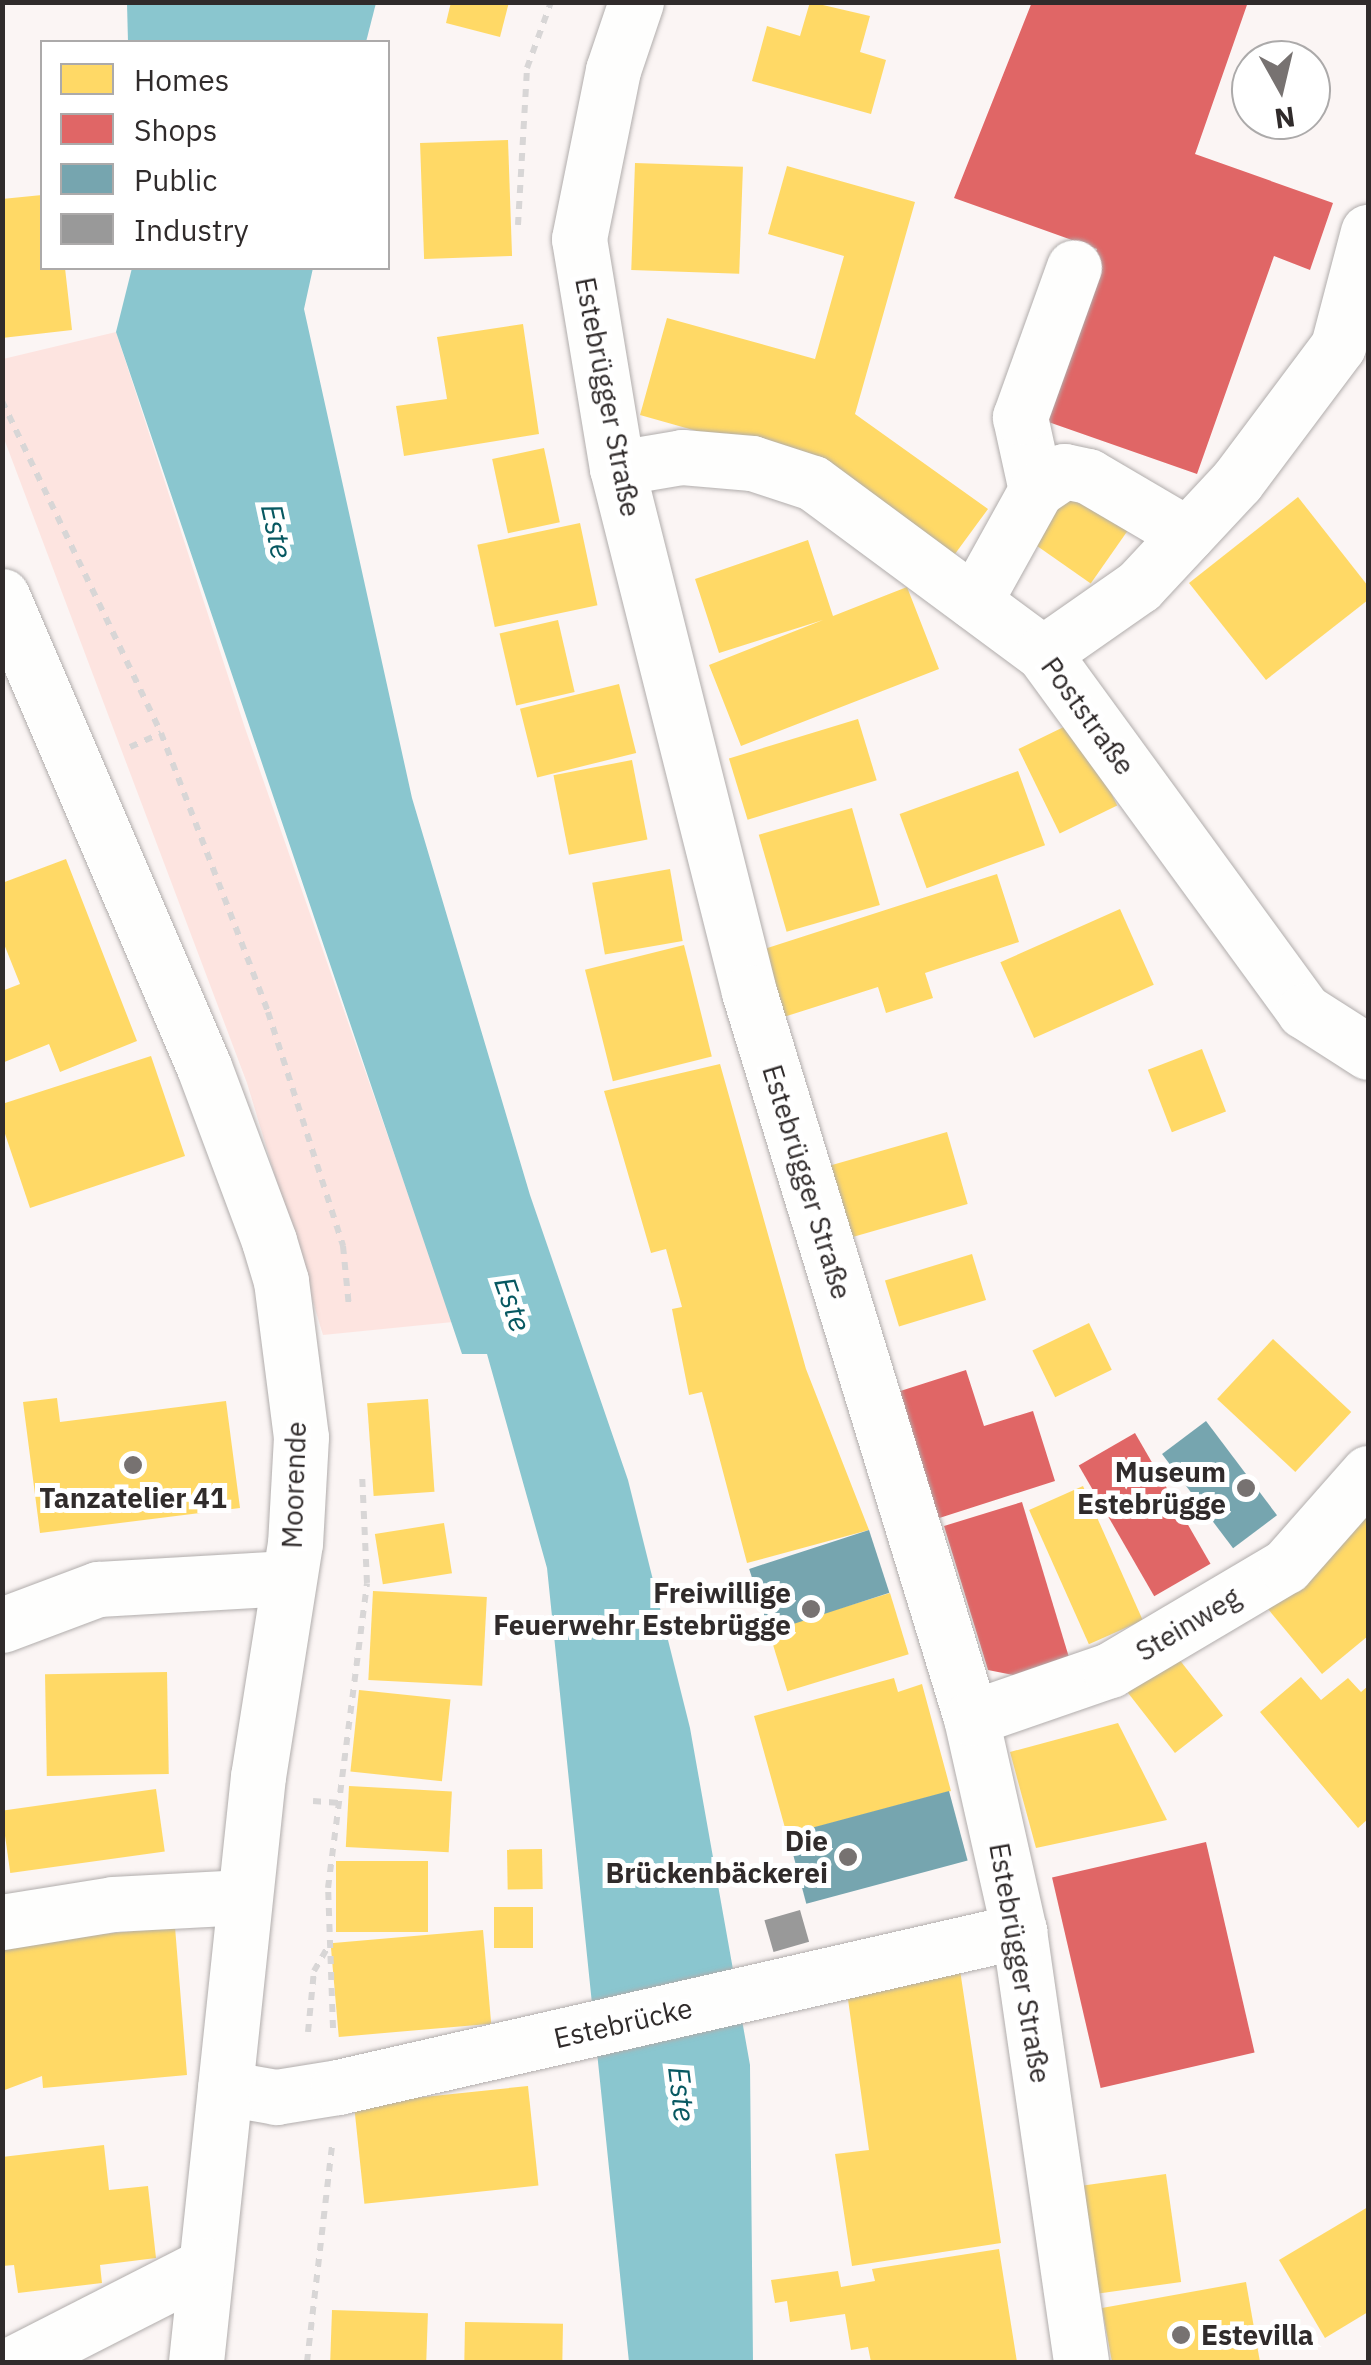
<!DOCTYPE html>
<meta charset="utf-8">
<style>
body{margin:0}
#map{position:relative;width:1371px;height:2365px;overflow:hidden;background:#fbf5f4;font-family:"IBM Plex Sans",sans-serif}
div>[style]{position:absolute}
.green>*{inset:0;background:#fde4e0}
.water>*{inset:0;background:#8ac6cf}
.homes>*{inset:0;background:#ffd966;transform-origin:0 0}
.shops>*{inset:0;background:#e06666;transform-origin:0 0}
.public>*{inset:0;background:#76a5af;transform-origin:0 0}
.industry>*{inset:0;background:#999;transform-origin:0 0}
.path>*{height:6px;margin-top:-3px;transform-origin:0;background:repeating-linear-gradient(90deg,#d8d6d6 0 8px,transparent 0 16px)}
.roads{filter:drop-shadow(0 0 2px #b1adac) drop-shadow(0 0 2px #b1adac)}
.minor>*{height:55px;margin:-27.5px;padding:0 27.5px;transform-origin:27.5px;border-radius:27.5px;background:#fefefd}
.dots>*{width:28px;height:28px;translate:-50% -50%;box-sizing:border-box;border:5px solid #fff;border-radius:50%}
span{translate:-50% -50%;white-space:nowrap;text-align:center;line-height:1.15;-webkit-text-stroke:10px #fff;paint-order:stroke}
.street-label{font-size:28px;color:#302b2b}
.poi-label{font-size:28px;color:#302b2b;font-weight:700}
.right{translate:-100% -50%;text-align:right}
.left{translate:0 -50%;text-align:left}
.water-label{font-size:30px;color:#075861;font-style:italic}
.frame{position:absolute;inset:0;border:5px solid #302b2b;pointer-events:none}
.legend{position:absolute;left:40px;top:40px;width:350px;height:230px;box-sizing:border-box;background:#fff;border:2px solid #acaaaa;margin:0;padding:12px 18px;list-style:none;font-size:30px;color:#302b2b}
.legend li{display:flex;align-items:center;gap:20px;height:50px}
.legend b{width:50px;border:2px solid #acaaaa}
.north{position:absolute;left:1231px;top:40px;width:100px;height:100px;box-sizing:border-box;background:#fff;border:2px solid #acaaaa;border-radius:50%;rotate:172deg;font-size:28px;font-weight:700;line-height:40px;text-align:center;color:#302b2b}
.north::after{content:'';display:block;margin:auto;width:35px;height:45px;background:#777271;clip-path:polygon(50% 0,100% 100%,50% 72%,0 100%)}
</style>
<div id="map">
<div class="green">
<i style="clip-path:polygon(116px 332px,245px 728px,453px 1322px,323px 1335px,247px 1083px,3px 436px,3px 359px)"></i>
</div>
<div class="water">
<i style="clip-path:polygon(127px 3px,127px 2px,376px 3px,366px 42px,128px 42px)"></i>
<i style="clip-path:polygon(132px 268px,313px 268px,304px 309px,412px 798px,530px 1195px,628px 1480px,690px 1728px,750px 2065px,753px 2362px,629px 2362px,547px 1568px,487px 1354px,462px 1354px,116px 332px)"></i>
</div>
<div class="homes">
<i style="clip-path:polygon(451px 2px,509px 2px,500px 37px,446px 23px)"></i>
<i style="clip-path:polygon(810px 2px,870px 16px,860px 52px,886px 60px,871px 114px,752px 81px,767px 26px,800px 36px)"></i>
<i style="left:508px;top:140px;width:116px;height:88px;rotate:88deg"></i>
<i style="left:635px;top:163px;width:108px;height:107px;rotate:2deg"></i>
<i style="clip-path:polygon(787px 166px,915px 202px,855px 414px,988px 509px,952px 558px,839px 471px,640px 415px,667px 318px,815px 359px,844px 256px,768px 234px)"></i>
<i style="clip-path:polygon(42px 195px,42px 268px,65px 268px,72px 330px,2px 338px,2px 199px)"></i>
<i style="clip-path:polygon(523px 324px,539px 434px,404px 456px,396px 406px,447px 399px,437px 337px)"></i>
<i style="left:544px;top:448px;width:76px;height:53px;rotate:78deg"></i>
<i style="left:1066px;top:488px;width:75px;height:64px;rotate:35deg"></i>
<i style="clip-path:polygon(1298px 497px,1368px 586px,1368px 600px,1266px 680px,1189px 583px)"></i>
<i style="left:580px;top:523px;width:84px;height:105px;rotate:78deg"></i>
<i style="clip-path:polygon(808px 540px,833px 616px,907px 587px,939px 669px,741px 746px,709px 665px,823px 620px,719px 653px,695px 579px)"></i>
<i style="left:558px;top:620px;width:74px;height:60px;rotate:77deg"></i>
<i style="left:619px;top:684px;width:71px;height:102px;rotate:76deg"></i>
<i style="left:858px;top:719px;width:64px;height:135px;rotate:73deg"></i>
<i style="left:1076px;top:721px;width:94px;height:64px;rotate:64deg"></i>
<i style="left:632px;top:760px;width:81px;height:80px;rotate:79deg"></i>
<i style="left:1018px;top:771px;width:79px;height:126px;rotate:70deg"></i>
<i style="left:852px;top:808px;width:101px;height:97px;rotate:74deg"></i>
<i style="clip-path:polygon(66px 859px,137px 1041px,60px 1072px,49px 1044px,2px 1063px,2px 991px,20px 984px,2px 939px,2px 883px)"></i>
<i style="left:670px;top:869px;width:73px;height:79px;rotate:80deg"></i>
<i style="clip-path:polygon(997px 874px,1019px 942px,925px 973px,933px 998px,886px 1013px,878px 987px,768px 1022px,746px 955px)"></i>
<i style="left:1120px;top:909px;width:83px;height:131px;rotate:66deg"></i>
<i style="left:684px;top:945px;width:115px;height:102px;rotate:76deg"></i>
<i style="left:1202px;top:1049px;width:67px;height:58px;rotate:69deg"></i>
<i style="clip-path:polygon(151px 1056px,185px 1156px,30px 1208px,2px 1125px,2px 1104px)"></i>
<i style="clip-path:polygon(720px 1064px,806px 1369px,869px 1530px,747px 1563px,702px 1392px,689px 1395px,672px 1309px,682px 1307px,666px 1249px,651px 1253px,604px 1091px)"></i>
<i style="left:947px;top:1132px;width:75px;height:125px;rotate:74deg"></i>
<i style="left:972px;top:1254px;width:48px;height:91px;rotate:73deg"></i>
<i style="left:1089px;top:1323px;width:52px;height:63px;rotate:64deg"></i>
<i style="left:1273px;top:1339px;width:107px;height:82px;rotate:43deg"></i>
<i style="clip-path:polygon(57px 1398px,60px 1422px,226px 1401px,240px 1508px,40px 1533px,23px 1402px)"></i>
<i style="left:428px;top:1399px;width:93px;height:61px;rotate:86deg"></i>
<i style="left:1083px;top:1486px;width:147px;height:59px;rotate:66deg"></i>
<i style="clip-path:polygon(1368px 1506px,1368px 1636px,1322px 1674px,1258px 1597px)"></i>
<i style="left:444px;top:1523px;width:51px;height:70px;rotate:81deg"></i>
<i style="left:373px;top:1591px;width:114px;height:89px;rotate:3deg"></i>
<i style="left:890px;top:1593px;width:64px;height:127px;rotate:73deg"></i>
<i style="left:1175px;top:1654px;width:78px;height:61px;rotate:52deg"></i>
<i style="left:167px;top:1672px;width:102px;height:122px;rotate:89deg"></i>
<i style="clip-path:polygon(1301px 1677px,1321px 1700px,1348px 1678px,1361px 1692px,1368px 1686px,1368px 1819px,1358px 1828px,1260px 1712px)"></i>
<i style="clip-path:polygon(894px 1678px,898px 1692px,922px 1684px,951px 1791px,787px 1835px,754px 1716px)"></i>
<i style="left:359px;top:1690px;width:92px;height:82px;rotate:6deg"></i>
<i style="clip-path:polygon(1118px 1723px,1167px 1820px,1036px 1848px,1010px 1752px)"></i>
<i style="left:349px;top:1786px;width:103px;height:61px;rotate:3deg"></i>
<i style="left:156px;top:1789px;width:63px;height:156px;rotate:82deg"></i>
<i style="left:542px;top:1849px;width:40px;height:35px;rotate:89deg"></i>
<i style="left:336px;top:1861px;width:92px;height:71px"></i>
<i style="left:494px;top:1907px;width:39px;height:41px"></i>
<i style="clip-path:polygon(175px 1927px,187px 2075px,43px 2088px,42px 2076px,2px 2091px,2px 1951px,30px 1941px)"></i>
<i style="left:483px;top:1930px;width:94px;height:153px;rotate:85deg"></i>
<i style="clip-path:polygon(960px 1970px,1001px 2243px,852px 2266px,835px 2154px,869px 2150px,846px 1985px)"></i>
<i style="left:528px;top:2086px;width:100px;height:175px;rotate:84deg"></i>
<i style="clip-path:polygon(104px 2145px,109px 2190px,148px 2186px,156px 2258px,100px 2265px,102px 2283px,18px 2293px,14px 2265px,2px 2266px,2px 2157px)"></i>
<i style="left:1166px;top:2174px;width:109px;height:87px;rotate:82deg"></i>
<i style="clip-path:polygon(1368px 2207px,1368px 2312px,1325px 2338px,1279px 2260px)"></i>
<i style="clip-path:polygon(999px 2249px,1017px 2362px,871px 2362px,868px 2347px,851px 2350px,845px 2314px,790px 2322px,787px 2301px,775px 2303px,771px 2280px,838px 2271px,841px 2287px,875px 2281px,872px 2269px)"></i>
<i style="clip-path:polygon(1246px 2282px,1260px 2362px,1112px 2362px,1102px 2308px)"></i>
<i style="left:332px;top:2310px;width:96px;height:52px;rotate:2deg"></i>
<i style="left:465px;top:2322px;width:98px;height:40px;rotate:1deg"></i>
</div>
<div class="shops">
<i style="clip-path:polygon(1032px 2px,1248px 2px,1195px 154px,1333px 203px,1310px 270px,1274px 256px,1197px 474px,1037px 418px,1097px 249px,954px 198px)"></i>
<i style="clip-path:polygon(966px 1370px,984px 1426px,1033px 1411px,1055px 1481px,930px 1521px,891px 1394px)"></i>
<i style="left:1135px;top:1433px;width:151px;height:65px;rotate:60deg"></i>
<i style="clip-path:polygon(1022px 1502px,1071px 1664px,1023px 1677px,988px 1670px,944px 1526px)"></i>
<i style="left:1206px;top:1842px;width:216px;height:158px;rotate:77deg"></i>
</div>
<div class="public">
<i style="left:1206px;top:1421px;width:118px;height:55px;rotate:53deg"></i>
<i style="left:869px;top:1530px;width:66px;height:126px;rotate:72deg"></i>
<i style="left:949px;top:1791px;width:72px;height:167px;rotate:75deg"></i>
</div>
<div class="industry">
<i style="left:800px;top:1910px;width:33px;height:37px;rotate:74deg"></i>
</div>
<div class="path">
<i style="left:518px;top:225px;width:157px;rotate:-86.7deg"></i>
<i style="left:527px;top:68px;width:70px;rotate:-70deg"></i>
<i style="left:2px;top:401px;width:368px;rotate:64.4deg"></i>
<i style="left:161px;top:733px;width:299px;rotate:69deg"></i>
<i style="left:268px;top:1012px;width:246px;rotate:72.2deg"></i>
<i style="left:343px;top:1246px;width:61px;rotate:84.4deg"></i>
<i style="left:130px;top:747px;width:34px;rotate:-24deg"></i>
<i style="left:313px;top:1801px;width:27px;rotate:4deg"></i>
<i style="left:333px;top:2028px;width:140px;rotate:-92deg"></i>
<i style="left:328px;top:1888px;width:307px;rotate:-82.7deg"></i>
<i style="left:367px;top:1583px;width:109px;rotate:-92.6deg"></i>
<i style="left:308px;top:2032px;width:61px;rotate:-84.4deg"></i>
<i style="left:314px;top:1971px;width:30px;rotate:-60deg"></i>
<i style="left:307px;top:2362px;width:218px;rotate:-83.4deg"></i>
</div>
<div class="roads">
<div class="minor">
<i style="left:636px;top:2px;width:72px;rotate:108.7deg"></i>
<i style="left:613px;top:70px;width:172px;rotate:101.4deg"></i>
<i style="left:579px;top:239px;width:232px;rotate:80.6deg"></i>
<i style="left:617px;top:468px;width:540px;rotate:75.86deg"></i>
<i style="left:749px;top:992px;width:759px;rotate:73deg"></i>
<i style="left:971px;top:1718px;width:218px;rotate:77.3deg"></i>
<i style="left:1019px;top:1931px;width:435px;rotate:81.8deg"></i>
<i style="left:617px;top:468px;width:66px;rotate:-9.6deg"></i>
<i style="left:682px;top:457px;width:70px;rotate:4.9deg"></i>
<i style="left:752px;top:463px;width:64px;rotate:18.2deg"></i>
<i style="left:813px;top:483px;width:286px;rotate:36.5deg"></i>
<i style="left:1043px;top:653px;width:443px;rotate:53.9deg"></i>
<i style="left:1304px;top:1011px;width:76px;rotate:32.6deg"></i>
<i style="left:1036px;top:490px;width:75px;rotate:-102.4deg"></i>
<i style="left:1020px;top:417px;width:159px;rotate:-70.2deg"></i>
<i style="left:2px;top:596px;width:512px;rotate:66.79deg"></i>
<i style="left:204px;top:1067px;width:186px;rotate:69.5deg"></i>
<i style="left:269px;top:1241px;width:42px;rotate:73.3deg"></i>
<i style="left:281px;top:1281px;width:157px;rotate:82.7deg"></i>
<i style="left:301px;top:1437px;width:106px;rotate:93.2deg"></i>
<i style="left:295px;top:1543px;width:236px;rotate:99deg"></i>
<i style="left:258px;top:1776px;width:589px;rotate:96.04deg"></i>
<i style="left:974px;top:602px;width:128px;rotate:-61deg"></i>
<i style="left:1036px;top:490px;width:34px;rotate:-34deg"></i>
<i style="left:1064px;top:471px;width:25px;rotate:12deg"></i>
<i style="left:1088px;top:476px;width:115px;rotate:30.4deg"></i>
<i style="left:1043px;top:653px;width:117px;rotate:-34.9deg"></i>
<i style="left:1139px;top:586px;width:144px;rotate:-47deg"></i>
<i style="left:1237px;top:481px;width:169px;rotate:-53.2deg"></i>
<i style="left:1338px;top:346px;width:118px;rotate:-75.3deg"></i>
<i style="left:2px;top:1625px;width:103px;rotate:-20.6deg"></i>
<i style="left:98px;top:1589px;width:190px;rotate:-3.3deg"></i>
<i style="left:971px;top:1718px;width:147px;rotate:-19.1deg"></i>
<i style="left:1110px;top:1670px;width:204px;rotate:-30.6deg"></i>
<i style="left:1286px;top:1566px;width:124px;rotate:-48.6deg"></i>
<i style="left:2px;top:1922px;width:112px;rotate:-9.2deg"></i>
<i style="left:113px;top:1904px;width:131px;rotate:-3.1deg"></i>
<i style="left:225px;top:2088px;width:52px;rotate:10deg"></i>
<i style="left:276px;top:2097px;width:63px;rotate:-9.2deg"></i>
<i style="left:338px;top:2087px;width:699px;rotate:-12.9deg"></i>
<i style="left:16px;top:2362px;width:213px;rotate:-27deg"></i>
</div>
</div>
<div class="dots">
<i style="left:133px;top:1465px;background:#777271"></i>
<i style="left:1246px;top:1488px;background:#777271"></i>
<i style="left:811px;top:1609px;background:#777271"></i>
<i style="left:848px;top:1857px;background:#777271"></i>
<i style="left:1181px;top:2335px;background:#777271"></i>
</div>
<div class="street-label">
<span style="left:608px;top:397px;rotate:79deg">Estebrügger Straße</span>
<span style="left:1088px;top:716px;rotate:54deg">Poststraße</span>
<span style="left:807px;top:1182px;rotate:73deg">Estebrügger Straße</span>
<span style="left:294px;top:1485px;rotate:-88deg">Moorende</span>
<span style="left:1188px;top:1624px;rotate:-31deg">Steinweg</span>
<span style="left:1020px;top:1963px;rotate:80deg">Estebrügger Straße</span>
<span style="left:623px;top:2023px;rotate:-13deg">Estebrücke</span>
</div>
<div class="poi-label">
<span class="right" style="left:1226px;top:1488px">Museum<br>Estebrügge</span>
<span style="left:133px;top:1498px">Tanzatelier 41</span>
<span class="right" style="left:791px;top:1609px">Freiwillige<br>Feuerwehr Estebrügge</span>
<span class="right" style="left:828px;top:1857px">Die<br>Brückenbäckerei</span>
<span class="left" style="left:1201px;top:2335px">Estevilla</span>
</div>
<div class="water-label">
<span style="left:277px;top:531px;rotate:78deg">Este</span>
<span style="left:513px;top:1304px;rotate:71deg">Este</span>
<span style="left:682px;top:2094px;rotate:83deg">Este</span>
</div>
<div class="frame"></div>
<ul class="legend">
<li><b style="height:28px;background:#ffd966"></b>Homes</li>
<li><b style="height:28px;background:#e06666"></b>Shops</li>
<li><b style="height:28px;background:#76a5af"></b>Public</li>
<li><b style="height:28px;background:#999"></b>Industry</li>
</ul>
<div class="north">N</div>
</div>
